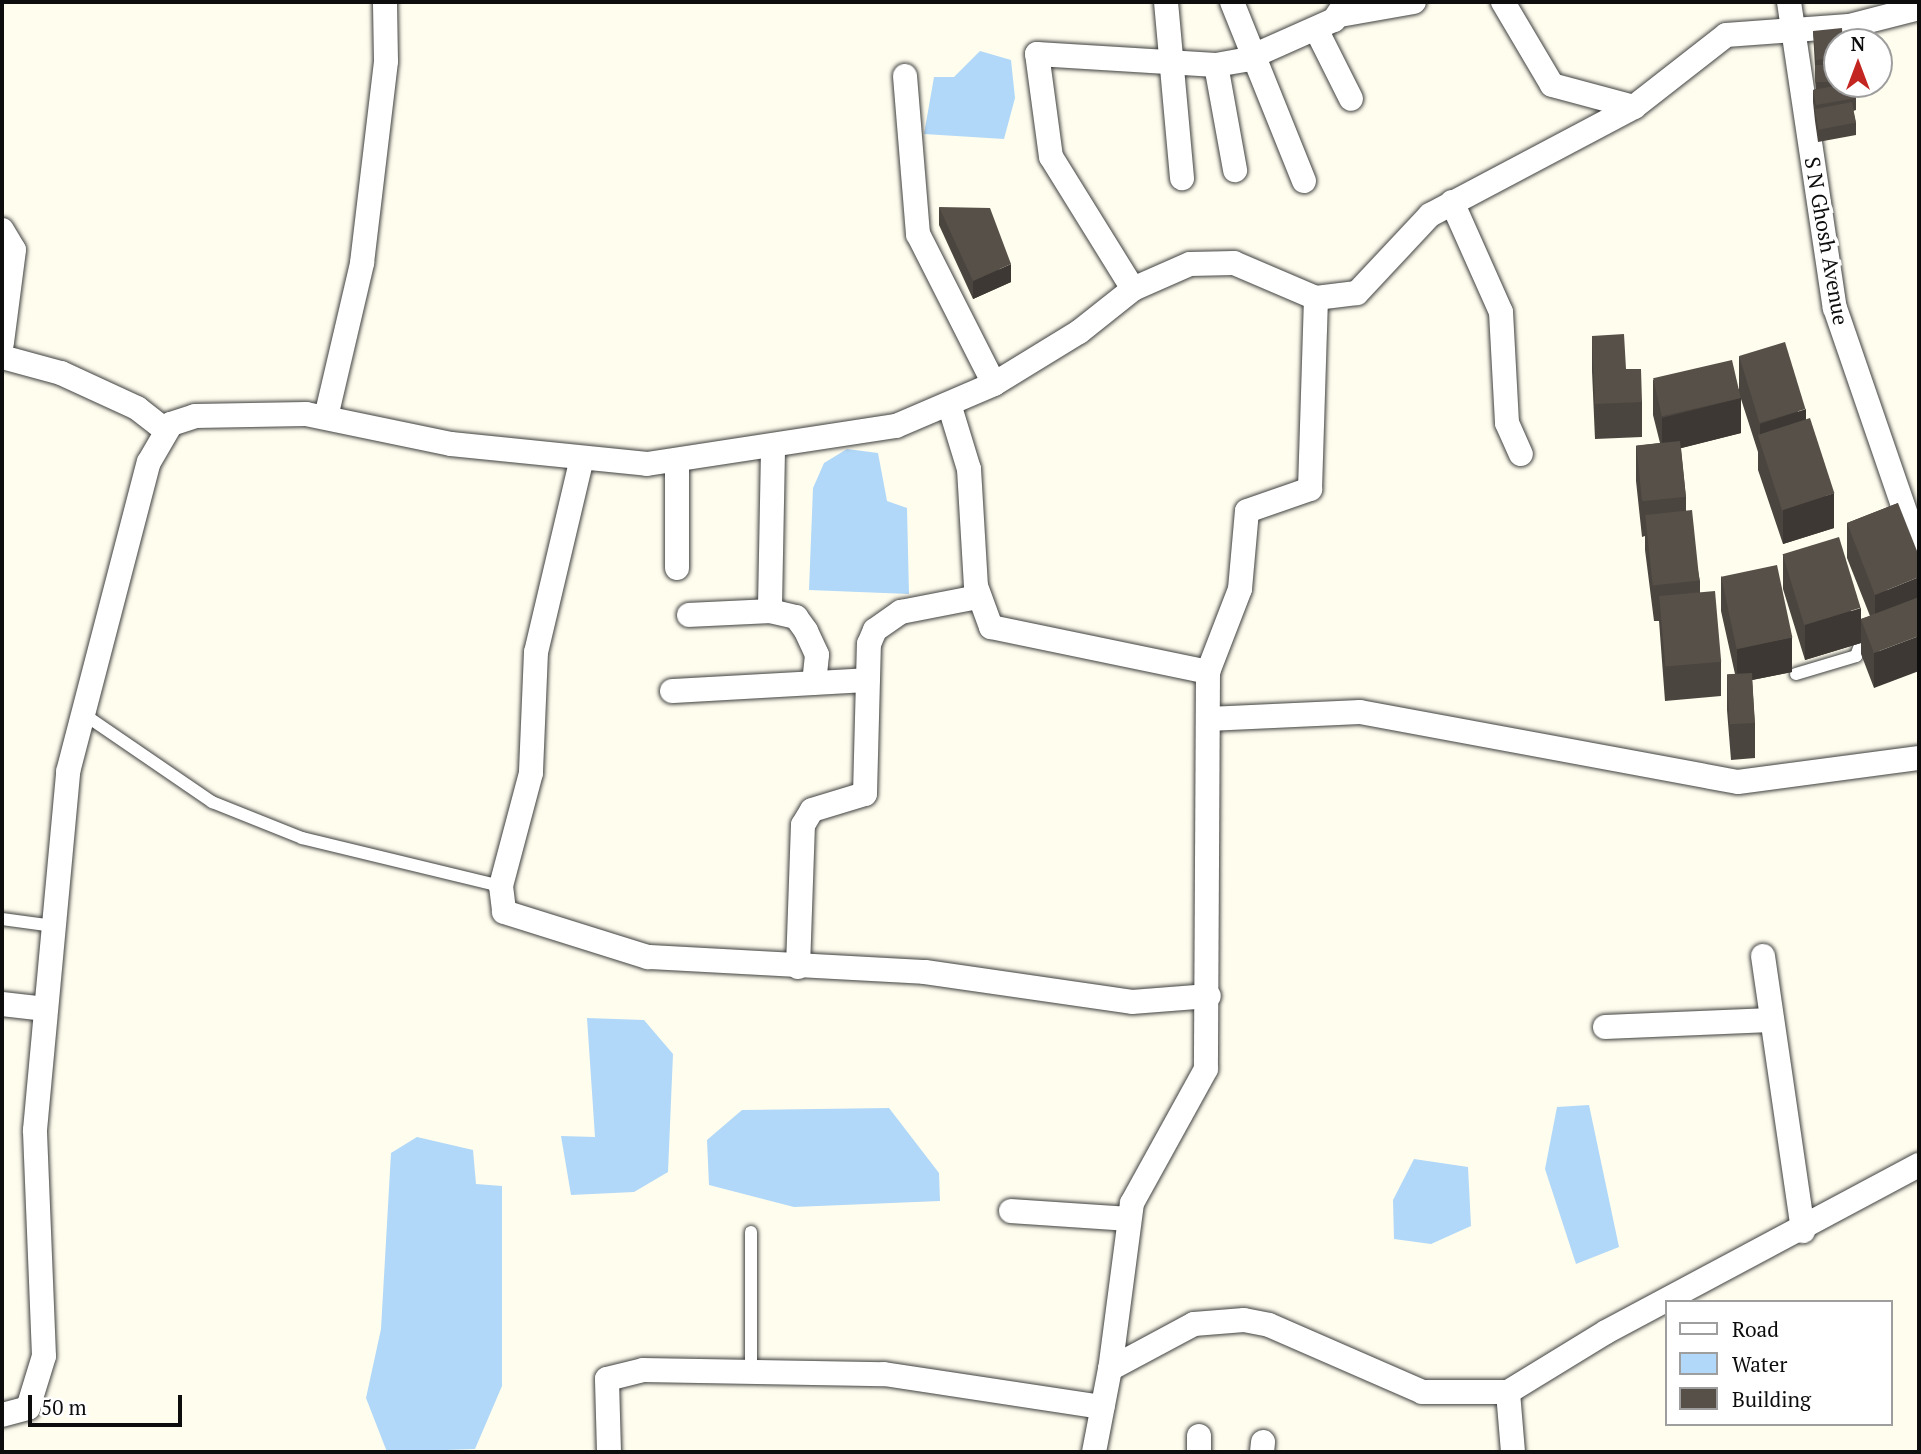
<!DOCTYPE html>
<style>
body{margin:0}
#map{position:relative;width:1921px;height:1454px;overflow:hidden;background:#fffdee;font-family:"PT Serif",serif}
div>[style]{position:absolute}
.water>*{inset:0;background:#b1d8f8}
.roads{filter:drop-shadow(0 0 2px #404040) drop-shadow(0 0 2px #404040)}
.lane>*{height:12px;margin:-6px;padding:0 6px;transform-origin:6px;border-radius:6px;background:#fff}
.street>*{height:24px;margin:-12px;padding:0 12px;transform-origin:12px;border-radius:12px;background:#fff}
.wall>*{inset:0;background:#4b453f}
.shaded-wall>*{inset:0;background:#3d3833}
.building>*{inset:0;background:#575049;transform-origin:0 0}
span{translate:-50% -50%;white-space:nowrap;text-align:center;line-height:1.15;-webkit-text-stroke:7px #fff;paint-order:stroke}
.street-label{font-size:21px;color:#0d0d0d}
.frame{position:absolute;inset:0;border:4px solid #0d0d0d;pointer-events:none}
.legend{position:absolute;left:1665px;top:1300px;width:228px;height:126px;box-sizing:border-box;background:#fff;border:2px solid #9e9e9e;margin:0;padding:9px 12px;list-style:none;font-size:21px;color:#0d0d0d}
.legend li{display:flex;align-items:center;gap:14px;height:35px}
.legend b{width:35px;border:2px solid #9e9e9e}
.north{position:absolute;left:1823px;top:28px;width:70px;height:70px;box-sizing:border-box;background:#fff;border:2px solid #9e9e9e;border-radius:50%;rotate:0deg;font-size:19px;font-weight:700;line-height:28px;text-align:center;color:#0d0d0d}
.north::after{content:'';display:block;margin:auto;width:24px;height:32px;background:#c32620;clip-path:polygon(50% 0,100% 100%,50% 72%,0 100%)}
.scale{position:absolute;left:28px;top:1395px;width:154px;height:32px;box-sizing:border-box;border:4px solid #0d0d0d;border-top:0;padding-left:9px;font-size:21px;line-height:24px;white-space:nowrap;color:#0d0d0d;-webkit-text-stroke:5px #fff;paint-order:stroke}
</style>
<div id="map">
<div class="water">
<i style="clip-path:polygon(980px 51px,1011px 60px,1015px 98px,1004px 139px,924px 134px,934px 77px,954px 77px)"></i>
<i style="clip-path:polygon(847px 449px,878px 453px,887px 501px,907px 508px,909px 594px,809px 590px,813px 488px,824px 463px)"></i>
<i style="clip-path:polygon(587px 1018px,644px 1020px,673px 1054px,668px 1172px,634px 1192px,571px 1195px,561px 1136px,595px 1137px)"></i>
<i style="clip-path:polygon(1589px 1105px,1619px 1247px,1576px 1264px,1545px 1169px,1557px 1107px)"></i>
<i style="clip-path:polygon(889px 1108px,939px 1173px,940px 1201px,794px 1207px,709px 1185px,707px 1140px,742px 1110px)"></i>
<i style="clip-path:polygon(417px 1137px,473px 1150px,476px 1184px,502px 1186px,502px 1386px,475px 1449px,387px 1452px,366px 1398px,381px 1329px,391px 1153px)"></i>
<i style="clip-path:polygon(1414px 1159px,1468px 1167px,1471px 1226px,1431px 1244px,1394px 1239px,1393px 1200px)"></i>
</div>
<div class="roads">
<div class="lane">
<i style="left:1796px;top:674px;width:63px;rotate:-16.7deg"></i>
<i style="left:1856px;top:656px;width:22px;rotate:-69deg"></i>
<i style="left:82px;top:713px;width:158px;rotate:34.4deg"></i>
<i style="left:212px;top:802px;width:97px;rotate:21.8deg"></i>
<i style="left:302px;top:838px;width:205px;rotate:13.6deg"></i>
<i style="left:2px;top:919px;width:52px;rotate:7.7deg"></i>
<i style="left:751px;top:1232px;width:140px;rotate:90deg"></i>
</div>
<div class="street">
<i style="left:1166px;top:2px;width:177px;rotate:84.8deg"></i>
<i style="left:1232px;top:2px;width:193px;rotate:68.1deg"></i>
<i style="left:1503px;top:2px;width:96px;rotate:59.4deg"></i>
<i style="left:1552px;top:85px;width:85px;rotate:15deg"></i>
<i style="left:1789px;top:2px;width:309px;rotate:81.5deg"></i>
<i style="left:1835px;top:308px;width:258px;rotate:71deg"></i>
<i style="left:1340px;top:15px;width:75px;rotate:-10deg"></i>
<i style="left:1316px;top:29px;width:78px;rotate:63.4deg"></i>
<i style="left:1216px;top:65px;width:107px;rotate:79.7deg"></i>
<i style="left:905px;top:76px;width:159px;rotate:85.3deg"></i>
<i style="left:918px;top:234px;width:168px;rotate:63.1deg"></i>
<i style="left:1452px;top:202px;width:120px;rotate:66deg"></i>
<i style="left:1501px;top:312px;width:111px;rotate:86.9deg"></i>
<i style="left:1507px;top:423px;width:34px;rotate:66deg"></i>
<i style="left:2px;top:230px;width:23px;rotate:59deg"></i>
<i style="left:14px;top:250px;width:94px;rotate:97.4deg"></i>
<i style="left:1133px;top:289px;width:155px;rotate:-121.8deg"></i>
<i style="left:1051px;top:157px;width:104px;rotate:-97.7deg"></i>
<i style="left:1037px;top:54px;width:179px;rotate:3.5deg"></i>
<i style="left:1216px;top:65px;width:28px;rotate:-10deg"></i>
<i style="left:1244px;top:60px;width:98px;rotate:-24deg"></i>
<i style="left:1334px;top:20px;width:22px;rotate:-56deg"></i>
<i style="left:2px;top:357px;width:61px;rotate:15.2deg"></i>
<i style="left:61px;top:373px;width:84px;rotate:24.7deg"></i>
<i style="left:137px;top:408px;width:36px;rotate:38deg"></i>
<i style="left:950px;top:407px;width:65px;rotate:73deg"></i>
<i style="left:969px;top:469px;width:117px;rotate:86.6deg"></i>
<i style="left:976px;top:586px;width:44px;rotate:69.9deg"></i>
<i style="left:991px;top:627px;width:222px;rotate:11.7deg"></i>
<i style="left:1208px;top:672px;width:89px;rotate:-68.9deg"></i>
<i style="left:1240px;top:589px;width:78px;rotate:-84.9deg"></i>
<i style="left:1247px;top:511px;width:67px;rotate:-19.2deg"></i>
<i style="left:1310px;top:489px;width:191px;rotate:-88.2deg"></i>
<i style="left:326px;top:417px;width:158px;rotate:-76.8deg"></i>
<i style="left:362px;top:263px;width:203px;rotate:-83.2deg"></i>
<i style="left:386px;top:61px;width:59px;rotate:-91deg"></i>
<i style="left:773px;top:450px;width:161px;rotate:91.1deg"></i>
<i style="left:770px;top:611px;width:27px;rotate:13deg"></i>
<i style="left:796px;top:617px;width:17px;rotate:54deg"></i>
<i style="left:806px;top:631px;width:26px;rotate:65deg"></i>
<i style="left:817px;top:655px;width:28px;rotate:96deg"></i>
<i style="left:581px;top:462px;width:195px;rotate:103.3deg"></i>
<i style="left:536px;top:652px;width:121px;rotate:92.4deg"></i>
<i style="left:531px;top:773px;width:117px;rotate:104.9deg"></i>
<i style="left:501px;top:886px;width:26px;rotate:83deg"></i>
<i style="left:504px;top:912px;width:151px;rotate:17.4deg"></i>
<i style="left:648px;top:957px;width:277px;rotate:3.1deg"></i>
<i style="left:925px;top:972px;width:209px;rotate:8.2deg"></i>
<i style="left:1132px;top:1002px;width:77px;rotate:-4.5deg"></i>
<i style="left:677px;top:568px;width:105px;rotate:-90deg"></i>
<i style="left:689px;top:615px;width:81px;rotate:-2.8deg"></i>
<i style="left:1208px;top:672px;width:397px;rotate:90.3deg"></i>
<i style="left:1206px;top:1069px;width:153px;rotate:118.9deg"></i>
<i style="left:1132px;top:1203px;width:167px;rotate:97.5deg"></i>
<i style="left:1110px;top:1369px;width:95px;rotate:-28.2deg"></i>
<i style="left:1194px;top:1324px;width:50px;rotate:-4.6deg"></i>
<i style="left:1244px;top:1320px;width:25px;rotate:11deg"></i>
<i style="left:1269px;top:1325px;width:167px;rotate:23.6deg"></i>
<i style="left:1422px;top:1392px;width:86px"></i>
<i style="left:672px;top:691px;width:196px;rotate:-3.2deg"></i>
<i style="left:1208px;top:719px;width:152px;rotate:-2.6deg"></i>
<i style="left:1360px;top:712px;width:384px;rotate:10.5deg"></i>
<i style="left:1738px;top:782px;width:183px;rotate:-7.6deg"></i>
<i style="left:1763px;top:956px;width:278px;rotate:81.7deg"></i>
<i style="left:798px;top:967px;width:142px;rotate:-88deg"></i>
<i style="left:803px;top:825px;width:17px;rotate:-59deg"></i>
<i style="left:812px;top:810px;width:55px;rotate:-16.8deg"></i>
<i style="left:865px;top:794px;width:150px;rotate:-88.5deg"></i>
<i style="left:869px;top:644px;width:15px;rotate:-67deg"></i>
<i style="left:875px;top:630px;width:32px;rotate:-35deg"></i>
<i style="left:901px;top:612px;width:78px;rotate:-11deg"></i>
<i style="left:2px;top:1004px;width:44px;rotate:6.5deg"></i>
<i style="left:1605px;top:1027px;width:166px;rotate:-2.4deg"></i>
<i style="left:1011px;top:1211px;width:118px;rotate:3.9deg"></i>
<i style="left:2px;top:1415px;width:27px;rotate:-15deg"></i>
<i style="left:28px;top:1408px;width:54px;rotate:-72.9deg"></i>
<i style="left:44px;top:1356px;width:226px;rotate:-92.3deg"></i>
<i style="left:35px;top:1130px;width:360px;rotate:-84.7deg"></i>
<i style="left:68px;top:772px;width:320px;rotate:-75.4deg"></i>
<i style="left:149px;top:462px;width:44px;rotate:-59.9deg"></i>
<i style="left:171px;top:424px;width:25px;rotate:-18deg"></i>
<i style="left:195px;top:416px;width:111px;rotate:-1deg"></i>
<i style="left:306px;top:414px;width:148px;rotate:11.7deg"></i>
<i style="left:451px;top:444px;width:197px;rotate:5.8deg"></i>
<i style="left:647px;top:464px;width:252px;rotate:-8.7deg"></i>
<i style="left:896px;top:426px;width:107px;rotate:-23.2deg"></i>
<i style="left:994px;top:384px;width:100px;rotate:-31.5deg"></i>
<i style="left:1079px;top:332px;width:69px;rotate:-38.5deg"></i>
<i style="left:1133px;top:289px;width:62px;rotate:-23.7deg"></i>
<i style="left:1190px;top:264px;width:44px;rotate:-1.3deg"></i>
<i style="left:1234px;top:263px;width:89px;rotate:23.1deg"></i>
<i style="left:1316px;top:298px;width:41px;rotate:-7deg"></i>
<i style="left:1357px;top:293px;width:107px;rotate:-46.9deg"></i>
<i style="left:1430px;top:215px;width:231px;rotate:-27.9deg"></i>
<i style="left:1634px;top:107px;width:117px;rotate:-38deg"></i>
<i style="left:1726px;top:35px;width:123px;rotate:-4.2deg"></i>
<i style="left:1849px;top:26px;width:72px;rotate:-14.4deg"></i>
<i style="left:609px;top:1452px;width:73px;rotate:-91.6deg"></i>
<i style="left:607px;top:1379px;width:37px;rotate:-14deg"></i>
<i style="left:643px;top:1370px;width:241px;rotate:1deg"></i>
<i style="left:884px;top:1374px;width:221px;rotate:8.6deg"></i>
<i style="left:1094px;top:1452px;width:85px;rotate:-79.1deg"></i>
<i style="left:1199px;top:1452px;width:16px;rotate:-90deg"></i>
<i style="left:1262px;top:1452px;width:10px;rotate:-84deg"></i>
<i style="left:1513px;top:1452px;width:60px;rotate:-94.8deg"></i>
<i style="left:1508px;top:1392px;width:115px;rotate:-31.5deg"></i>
<i style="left:1606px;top:1332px;width:355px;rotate:-28.1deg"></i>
</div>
</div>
<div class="wall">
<i style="clip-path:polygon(1813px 31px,1837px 42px,1837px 84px,1854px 84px,1856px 98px,1856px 110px,1853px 111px,1856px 123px,1856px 135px,1818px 142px,1815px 121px,1813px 102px,1813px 90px,1816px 89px,1815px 80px,1815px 67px)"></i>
<i style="clip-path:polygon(939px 207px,1011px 282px,973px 299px,939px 225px)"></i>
<i style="clip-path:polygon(1592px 336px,1626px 369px,1642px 402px,1642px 437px,1595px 439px,1592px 371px)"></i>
<i style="clip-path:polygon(1739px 356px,1806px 419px,1834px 528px,1783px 544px,1758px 470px,1758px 452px,1741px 399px,1741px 433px,1681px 448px,1686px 497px,1686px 510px,1700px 581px,1700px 592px,1721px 662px,1721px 696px,1665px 701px,1659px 621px,1654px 621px,1645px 550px,1645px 536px,1642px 537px,1636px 481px,1636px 446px,1660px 443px,1653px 415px,1653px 380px,1739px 389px)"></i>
<i style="clip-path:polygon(1898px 503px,1874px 688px,1861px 654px,1861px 643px,1805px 660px,1783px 589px,1783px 554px,1861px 619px,1870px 616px,1847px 558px,1847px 523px)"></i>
<i style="clip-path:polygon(1721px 576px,1792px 672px,1752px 680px,1755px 723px,1755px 758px,1731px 760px,1727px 710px,1727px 675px,1735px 674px,1721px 611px)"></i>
</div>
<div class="shaded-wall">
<i style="clip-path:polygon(1011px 264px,1011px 282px,973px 299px,973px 281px)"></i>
<i style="clip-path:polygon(1741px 398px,1741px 433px,1662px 453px,1662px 418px)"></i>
<i style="clip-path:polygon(1806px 409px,1806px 444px,1760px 441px,1760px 424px)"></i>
<i style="clip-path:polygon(1834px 493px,1834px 528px,1783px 544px,1783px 510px)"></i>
<i style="clip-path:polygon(1919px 577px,1919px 612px,1875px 630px,1875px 595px)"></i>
<i style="clip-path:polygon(1861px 608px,1861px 643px,1805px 660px,1805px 625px)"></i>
<i style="clip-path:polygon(1919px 636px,1919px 671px,1874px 688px,1874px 653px)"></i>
<i style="clip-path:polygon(1792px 637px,1792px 672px,1737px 683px,1737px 648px)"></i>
</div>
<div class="building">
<i style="clip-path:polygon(1842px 28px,1843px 42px,1837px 42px,1837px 58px,1816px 60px,1813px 31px)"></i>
<i style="left:1837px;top:65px;width:17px;height:22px;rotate:90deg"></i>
<i style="clip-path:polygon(1845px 84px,1854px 84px,1856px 98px,1816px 105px,1813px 90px)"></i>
<i style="left:1852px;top:102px;width:21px;height:38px;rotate:79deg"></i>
<i style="clip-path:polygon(939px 207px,990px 208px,1011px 264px,973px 281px)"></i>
<i style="clip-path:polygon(1624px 334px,1626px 369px,1641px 369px,1642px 402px,1595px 404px,1592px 336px)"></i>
<i style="left:1785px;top:342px;width:70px;height:48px;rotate:73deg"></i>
<i style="left:1732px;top:360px;width:39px;height:81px;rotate:77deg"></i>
<i style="left:1810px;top:418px;width:79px;height:55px;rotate:72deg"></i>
<i style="left:1680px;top:441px;width:56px;height:44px;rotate:84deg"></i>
<i style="clip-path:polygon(1898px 503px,1919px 556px,1919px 577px,1875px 595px,1847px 523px)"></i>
<i style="left:1692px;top:510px;width:71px;height:47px;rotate:84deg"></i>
<i style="left:1839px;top:537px;width:74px;height:59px;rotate:73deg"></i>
<i style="left:1777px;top:565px;width:74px;height:57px;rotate:78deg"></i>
<i style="left:1715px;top:591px;width:71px;height:56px;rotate:85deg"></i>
<i style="clip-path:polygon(1919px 597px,1919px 636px,1874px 653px,1861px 619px)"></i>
<i style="left:1752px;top:673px;width:50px;height:25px;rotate:87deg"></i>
</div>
<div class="street-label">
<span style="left:1827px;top:241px;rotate:80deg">S N Ghosh Avenue</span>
</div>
<div class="frame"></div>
<ul class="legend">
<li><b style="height:9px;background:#fff"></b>Road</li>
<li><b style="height:19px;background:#b1d8f8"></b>Water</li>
<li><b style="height:19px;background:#575049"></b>Building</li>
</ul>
<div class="north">N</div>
<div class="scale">50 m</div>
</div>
